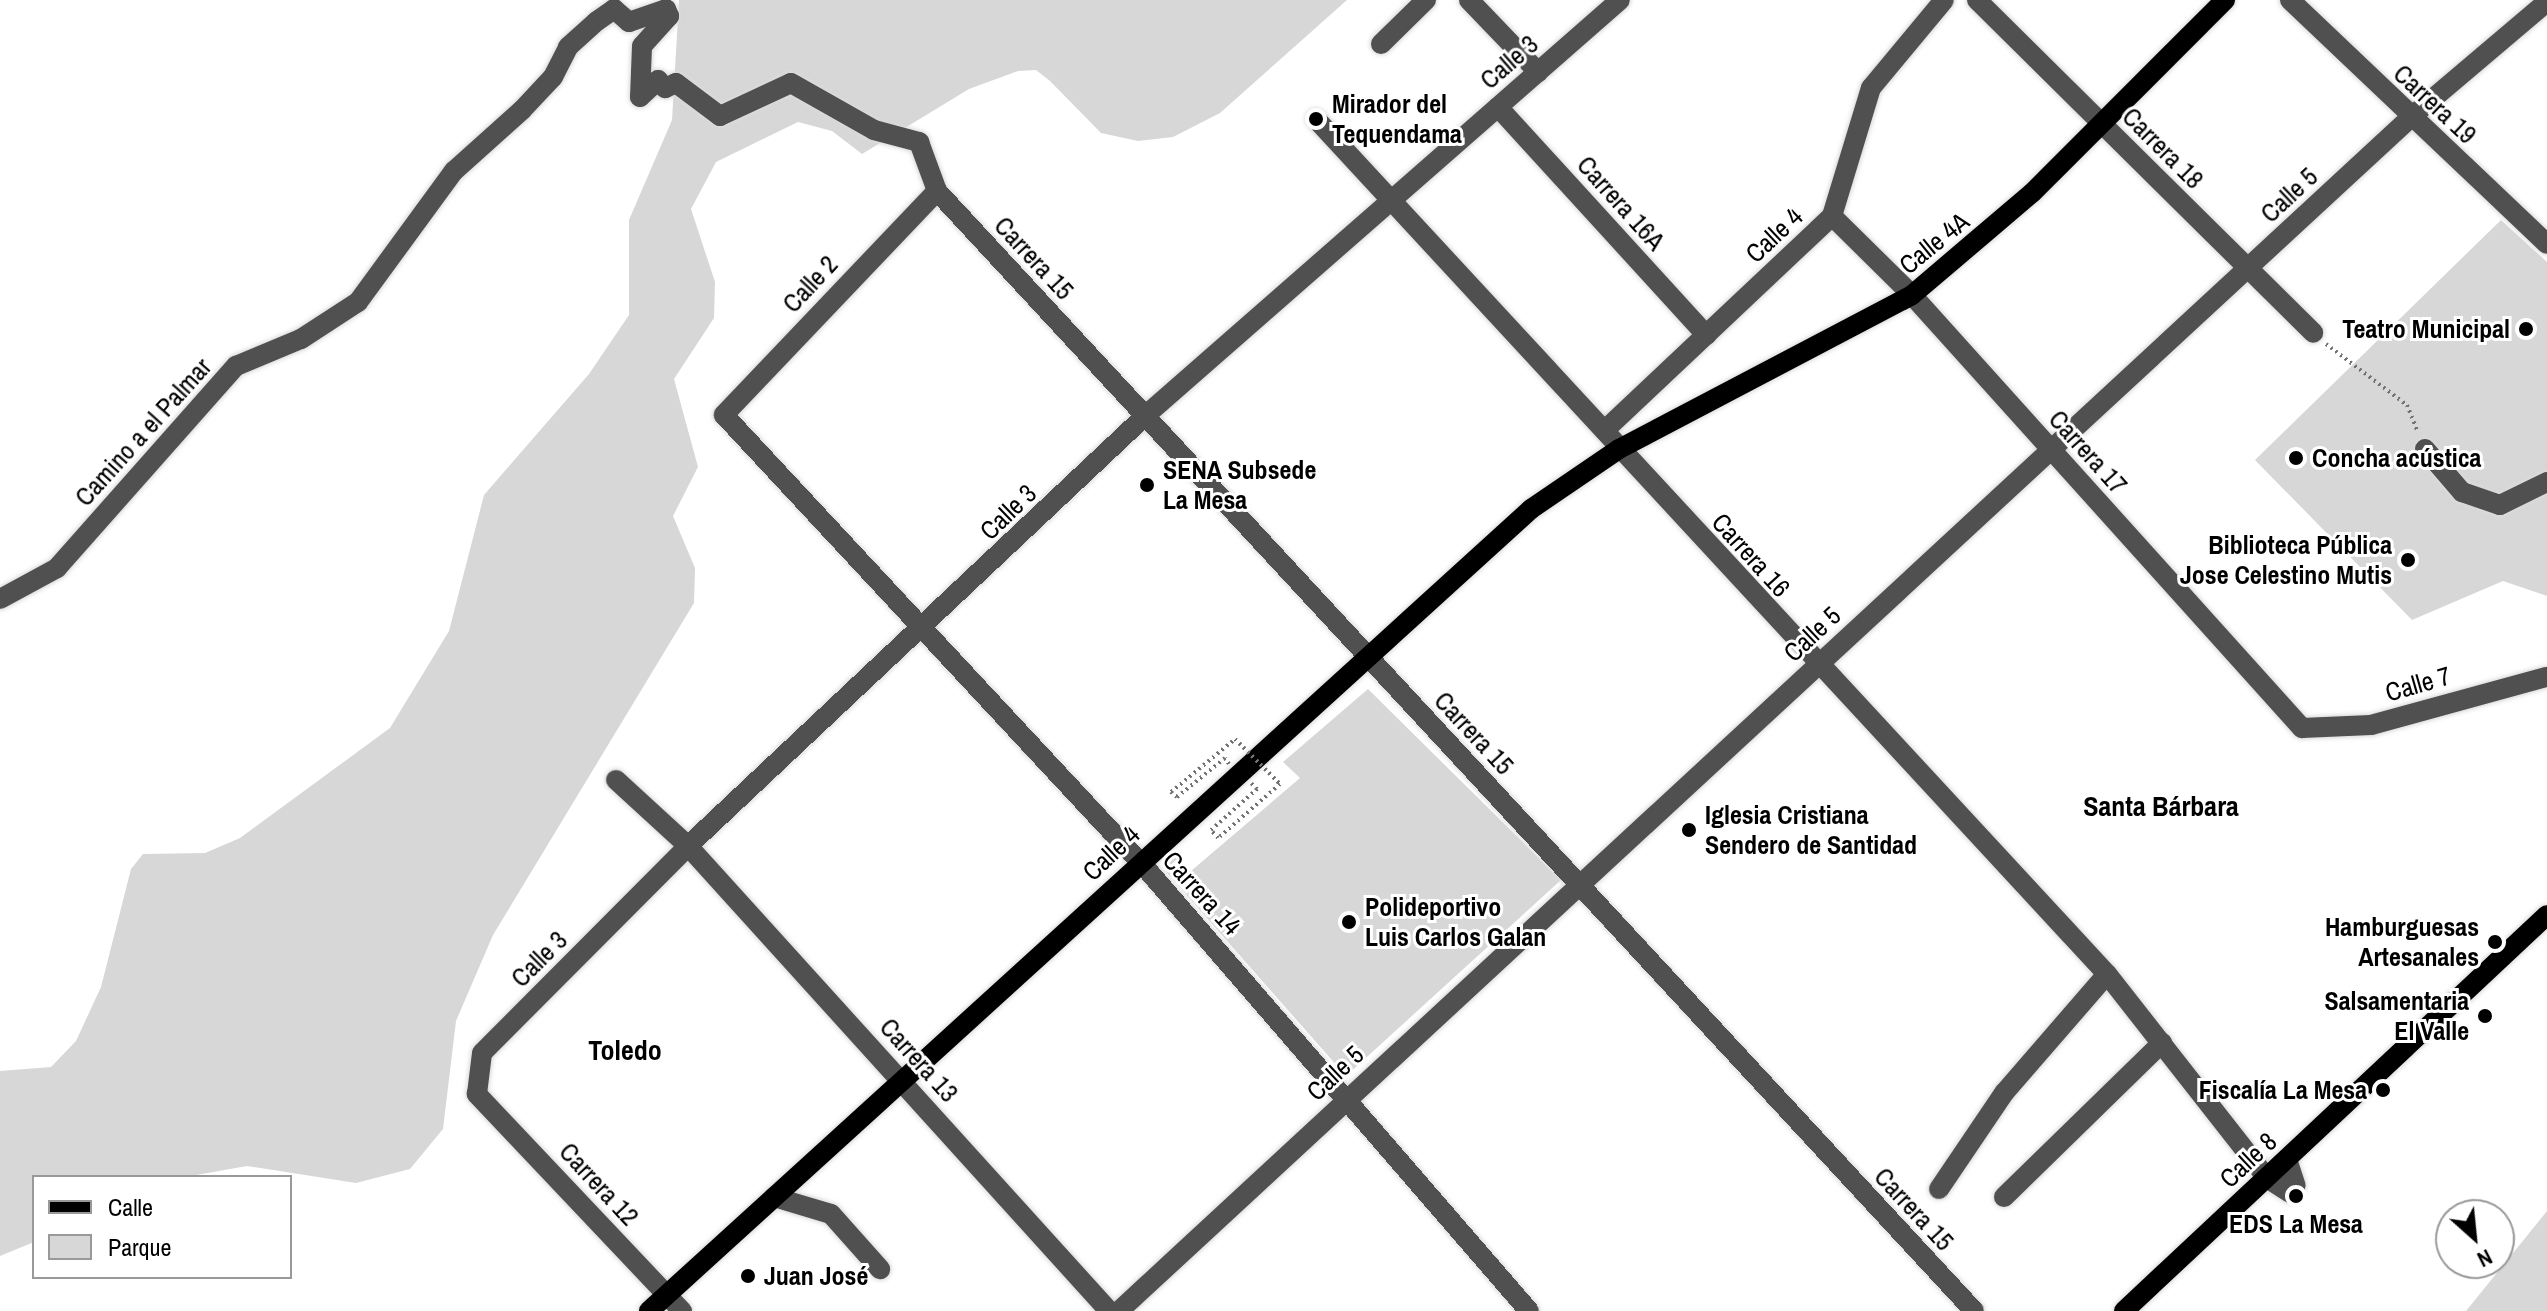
<!DOCTYPE html>
<meta charset="utf-8">
<style>
body{margin:0}
#map{position:relative;width:2547px;height:1311px;overflow:hidden;background:#fff;font-family:"Archivo Narrow",sans-serif}
div>[style]{position:absolute}
.green>*{inset:0;background:#d7d7d7}
.path>*{height:4px;margin-top:-2px;transform-origin:0;background:repeating-linear-gradient(90deg,#727272 0 2px,transparent 0 6px)}
.roads{filter:drop-shadow(0 0 2px #dbdbdb) drop-shadow(0 0 2px #dbdbdb)}
.minor>*{height:20px;margin:-10px;padding:0 10px;transform-origin:10px;border-radius:10px;background:#505050}
.major>*{height:20px;margin:-10px;padding:0 10px;transform-origin:10px;border-radius:10px;background:#000}
.path-bridge>*{height:4px;margin-top:-2px;transform-origin:0;background:repeating-linear-gradient(90deg,#727272 0 2px,transparent 0 6px)}
.dots>*{width:22px;height:22px;translate:-50% -50%;box-sizing:border-box;border:4px solid #fff;border-radius:50%}
span{translate:-50% -50%;white-space:nowrap;text-align:center;line-height:1.15;-webkit-text-stroke:6px #fff;paint-order:stroke}
.street-label{font-size:26px;color:#000}
.poi-label{font-size:26px;color:#000;font-weight:700}
.left{translate:0 -50%;text-align:left}
.right{translate:-100% -50%;text-align:right}
.neighbourhood-label{font-size:28px;color:#000;font-weight:700}
.legend{position:absolute;left:32px;top:1175px;width:260px;height:104px;box-sizing:border-box;background:#fff;border:2px solid #999;margin:0;padding:10px 14px;list-style:none;font-size:24px;color:#000}
.legend li{display:flex;align-items:center;gap:16px;height:40px}
.legend b{width:40px;border:2px solid #999}
.north{position:absolute;left:2435px;top:1199px;width:80px;height:80px;box-sizing:border-box;background:#fff;border:2px solid #999;border-radius:50%;rotate:153deg;font-size:22px;font-weight:700;line-height:32px;text-align:center;color:#000}
.north::after{content:'';display:block;margin:auto;width:28px;height:36px;background:#000;clip-path:polygon(50% 0,100% 100%,50% 72%,0 100%)}
</style>
<div id="map">
<div class="green">
<i style="clip-path:polygon(679px 0,1347px 0,1220px 113px,1173px 137px,1138px 141px,1101px 133px,1050px 81px,1036px 70px,1018px 71px,969px 89px,862px 154px,832px 131px,798px 122px,716px 162px,691px 209px,715px 282px,714px 318px,674px 379px,698px 467px,673px 516px,695px 568px,694px 603px,493px 935px,456px 1021px,443px 1129px,410px 1169px,356px 1183px,247px 1166px,185px 1177px,34px 1177px,34px 1242px,0 1256px,0 1071px,51px 1067px,76px 1041px,101px 987px,131px 869px,143px 854px,205px 853px,240px 838px,390px 728px,449px 631px,484px 495px,589px 374px,629px 315px,629px 220px,672px 120px)"></i>
<i style="clip-path:polygon(2501px 220px,2547px 262px,2547px 596px,2503px 581px,2412px 620px,2255px 460px)"></i>
<i style="clip-path:polygon(1368px 689px,1561px 880px,1346px 1076px,1162px 867px,1176px 855px,1191px 871px,1300px 778px,1283px 762px)"></i>
<i style="clip-path:polygon(2547px 1211px,2547px 1311px,2466px 1311px)"></i>
</div>
<div class="path">
<i style="left:2326px;top:344px;width:101px;rotate:37deg"></i>
<i style="left:2407px;top:405px;width:29px;rotate:68deg"></i>
</div>
<div class="roads">
<div class="minor">
<i style="left:1469px;top:0;width:100px;rotate:46.2deg"></i>
<i style="left:1977px;top:0;width:473px;rotate:44.7deg"></i>
<i style="left:2290px;top:0;width:354px;rotate:43.5deg"></i>
<i style="left:1381px;top:44px;width:63px;rotate:-44.4deg"></i>
<i style="left:1498px;top:107px;width:309px;rotate:47.6deg"></i>
<i style="left:1316px;top:119px;width:1165px;rotate:47.23deg"></i>
<i style="left:2107px;top:974px;width:259px;rotate:51.9deg"></i>
<i style="left:2267px;top:1178px;width:27px;rotate:33deg"></i>
<i style="left:937px;top:191px;width:309px;rotate:133.6deg"></i>
<i style="left:724px;top:415px;width:625px;rotate:47.07deg"></i>
<i style="left:1150px;top:873px;width:579px;rotate:49.13deg"></i>
<i style="left:1832px;top:216px;width:112px;rotate:44.6deg"></i>
<i style="left:1912px;top:295px;width:583px;rotate:47.99deg"></i>
<i style="left:2302px;top:728px;width:69px;rotate:-2.5deg"></i>
<i style="left:2371px;top:725px;width:182px;rotate:-15.3deg"></i>
<i style="left:1605px;top:430px;width:312px;rotate:-43.3deg"></i>
<i style="left:1832px;top:216px;width:134px;rotate:-73.1deg"></i>
<i style="left:1871px;top:88px;width:114px;rotate:-50.3deg"></i>
<i style="left:2425px;top:449px;width:57px;rotate:49.3deg"></i>
<i style="left:2462px;top:492px;width:40px;rotate:18.9deg"></i>
<i style="left:2500px;top:505px;width:52px;rotate:-26.1deg"></i>
<i style="left:0;top:599px;width:65px;rotate:-28.5deg"></i>
<i style="left:57px;top:568px;width:270px;rotate:-48.5deg"></i>
<i style="left:236px;top:366px;width:70px;rotate:-22.6deg"></i>
<i style="left:301px;top:339px;width:68px;rotate:-33deg"></i>
<i style="left:358px;top:302px;width:162px;rotate:-53.8deg"></i>
<i style="left:454px;top:171px;width:91px;rotate:-41.9deg"></i>
<i style="left:522px;top:110px;width:45px;rotate:-46.8deg"></i>
<i style="left:553px;top:77px;width:34px;rotate:-63deg"></i>
<i style="left:568px;top:47px;width:39px;rotate:-42deg"></i>
<i style="left:597px;top:21px;width:21px;rotate:-35deg"></i>
<i style="left:614px;top:9px;width:20px;rotate:41deg"></i>
<i style="left:629px;top:22px;width:39px;rotate:-19deg"></i>
<i style="left:666px;top:9px;width:8px;rotate:67deg"></i>
<i style="left:669px;top:16px;width:40px;rotate:132deg"></i>
<i style="left:642px;top:46px;width:51px;rotate:92.2deg"></i>
<i style="left:640px;top:97px;width:25px;rotate:-43deg"></i>
<i style="left:658px;top:80px;width:11px;rotate:49deg"></i>
<i style="left:665px;top:88px;width:12px;rotate:-24deg"></i>
<i style="left:676px;top:83px;width:55px;rotate:36.9deg"></i>
<i style="left:720px;top:116px;width:78px;rotate:-24.9deg"></i>
<i style="left:791px;top:83px;width:95px;rotate:29.5deg"></i>
<i style="left:874px;top:130px;width:47px;rotate:14.9deg"></i>
<i style="left:919px;top:142px;width:52px;rotate:69.8deg"></i>
<i style="left:937px;top:191px;width:1526px;rotate:47.2deg"></i>
<i style="left:616px;top:780px;width:98px;rotate:42.5deg"></i>
<i style="left:688px;top:846px;width:627px;rotate:47.84deg"></i>
<i style="left:2287px;top:1159px;width:28px;rotate:72deg"></i>
<i style="left:1939px;top:1189px;width:116px;rotate:-55.9deg"></i>
<i style="left:2004px;top:1093px;width:157px;rotate:-49.1deg"></i>
<i style="left:774px;top:1197px;width:59px;rotate:16.6deg"></i>
<i style="left:831px;top:1214px;width:74px;rotate:48.3deg"></i>
<i style="left:2004px;top:1197px;width:221px;rotate:-44.3deg"></i>
<i style="left:682px;top:1311px;width:299px;rotate:-133.4deg"></i>
<i style="left:477px;top:1094px;width:41px;rotate:-83deg"></i>
<i style="left:482px;top:1053px;width:292px;rotate:-45.1deg"></i>
<i style="left:688px;top:846px;width:627px;rotate:-43.26deg"></i>
<i style="left:1145px;top:416px;width:631px;rotate:-41.21deg"></i>
<i style="left:1119px;top:1311px;width:1758px;rotate:-42.74deg"></i>
<i style="left:2410px;top:118px;width:180px;rotate:-40.3deg"></i>
</div>
<div class="major">
<i style="left:649px;top:1311px;width:1192px;rotate:-42.28deg"></i>
<i style="left:1531px;top:509px;width:107px;rotate:-34.3deg"></i>
<i style="left:1619px;top:449px;width:331px;rotate:-27.7deg"></i>
<i style="left:1912px;top:295px;width:157px;rotate:-40.4deg"></i>
<i style="left:2032px;top:193px;width:273px;rotate:-45deg"></i>
<i style="left:2124px;top:1311px;width:579px;rotate:-43.11deg"></i>
</div>
</div>
<div class="path-bridge">
<i style="left:1229px;top:764px;width:7px;rotate:-124deg"></i>
<i style="left:1225px;top:758px;width:62px;rotate:140.9deg"></i>
<i style="left:1177px;top:797px;width:8px;rotate:-140deg"></i>
<i style="left:1171px;top:792px;width:83px;rotate:-39.6deg"></i>
<i style="left:1235px;top:739px;width:64px;rotate:45deg"></i>
<i style="left:1280px;top:784px;width:82px;rotate:138.9deg"></i>
<i style="left:1218px;top:838px;width:11px;rotate:-131deg"></i>
<i style="left:1211px;top:830px;width:62px;rotate:-41.7deg"></i>
<i style="left:1257px;top:789px;width:8px;rotate:-135deg"></i>
</div>
<div class="dots">
<i style="left:1316px;top:119px;background:#000"></i>
<i style="left:2526px;top:329px;background:#000"></i>
<i style="left:2296px;top:458px;background:#000"></i>
<i style="left:1147px;top:485px;background:#000"></i>
<i style="left:2408px;top:560px;background:#000"></i>
<i style="left:1689px;top:830px;background:#000"></i>
<i style="left:1349px;top:922px;background:#000"></i>
<i style="left:2495px;top:942px;background:#000"></i>
<i style="left:2485px;top:1016px;background:#000"></i>
<i style="left:2383px;top:1090px;background:#000"></i>
<i style="left:2296px;top:1196px;background:#000"></i>
<i style="left:748px;top:1276px;background:#000"></i>
</div>
<div class="street-label">
<span style="left:1509px;top:62px;rotate:-41deg">Calle 3</span>
<span style="left:2435px;top:104px;rotate:43deg">Carrera 19</span>
<span style="left:2163px;top:148px;rotate:45deg">Carrera 18</span>
<span style="left:2289px;top:195px;rotate:-43deg">Calle 5</span>
<span style="left:1621px;top:203px;rotate:48deg">Carrera 16A</span>
<span style="left:1774px;top:235px;rotate:-43deg">Calle 4</span>
<span style="left:1934px;top:243px;rotate:-39deg">Calle 4A</span>
<span style="left:1034px;top:258px;rotate:47deg">Carrera 15</span>
<span style="left:810px;top:284px;rotate:-47deg">Calle 2</span>
<span style="left:143px;top:432px;rotate:-48deg">Camino a el Palmar</span>
<span style="left:2088px;top:452px;rotate:48deg">Carrera 17</span>
<span style="left:1008px;top:512px;rotate:-44deg">Calle 3</span>
<span style="left:1751px;top:555px;rotate:48deg">Carrera 16</span>
<span style="left:1812px;top:634px;rotate:-43deg">Calle 5</span>
<span style="left:2418px;top:684px;rotate:-16deg">Calle 7</span>
<span style="left:1474px;top:733px;rotate:47deg">Carrera 15</span>
<span style="left:1111px;top:853px;rotate:-43deg">Calle 4</span>
<span style="left:1202px;top:893px;rotate:48deg">Carrera 14</span>
<span style="left:539px;top:959px;rotate:-45deg">Calle 3</span>
<span style="left:919px;top:1060px;rotate:48deg">Carrera 13</span>
<span style="left:1335px;top:1073px;rotate:-43deg">Calle 5</span>
<span style="left:2248px;top:1160px;rotate:-43deg">Calle 8</span>
<span style="left:599px;top:1184px;rotate:47deg">Carrera 12</span>
<span style="left:1914px;top:1209px;rotate:47deg">Carrera 15</span>
</div>
<div class="poi-label">
<span class="left" style="left:1332px;top:119px">Mirador del<br>Tequendama</span>
<span class="right" style="left:2510px;top:329px">Teatro Municipal</span>
<span class="left" style="left:2312px;top:458px">Concha acústica</span>
<span class="left" style="left:1163px;top:485px">SENA Subsede<br>La Mesa</span>
<span class="right" style="left:2392px;top:560px">Biblioteca Pública<br>Jose Celestino Mutis</span>
<span class="left" style="left:1705px;top:830px">Iglesia Cristiana<br>Sendero de Santidad</span>
<span class="left" style="left:1365px;top:922px">Polideportivo<br>Luis Carlos Galan</span>
<span class="right" style="left:2479px;top:942px">Hamburguesas<br>Artesanales</span>
<span class="right" style="left:2469px;top:1016px">Salsamentaria<br>El Valle</span>
<span class="right" style="left:2367px;top:1090px">Fiscalía La Mesa</span>
<span style="left:2296px;top:1224px">EDS La Mesa</span>
<span class="left" style="left:764px;top:1276px">Juan José</span>
</div>
<div class="neighbourhood-label">
<span style="left:2161px;top:806px">Santa Bárbara</span>
<span style="left:625px;top:1050px">Toledo</span>
</div>
<ul class="legend">
<li><b style="height:10px;background:#000"></b>Calle</li>
<li><b style="height:22px;background:#d7d7d7"></b>Parque</li>
</ul>
<div class="north">N</div>
</div>
